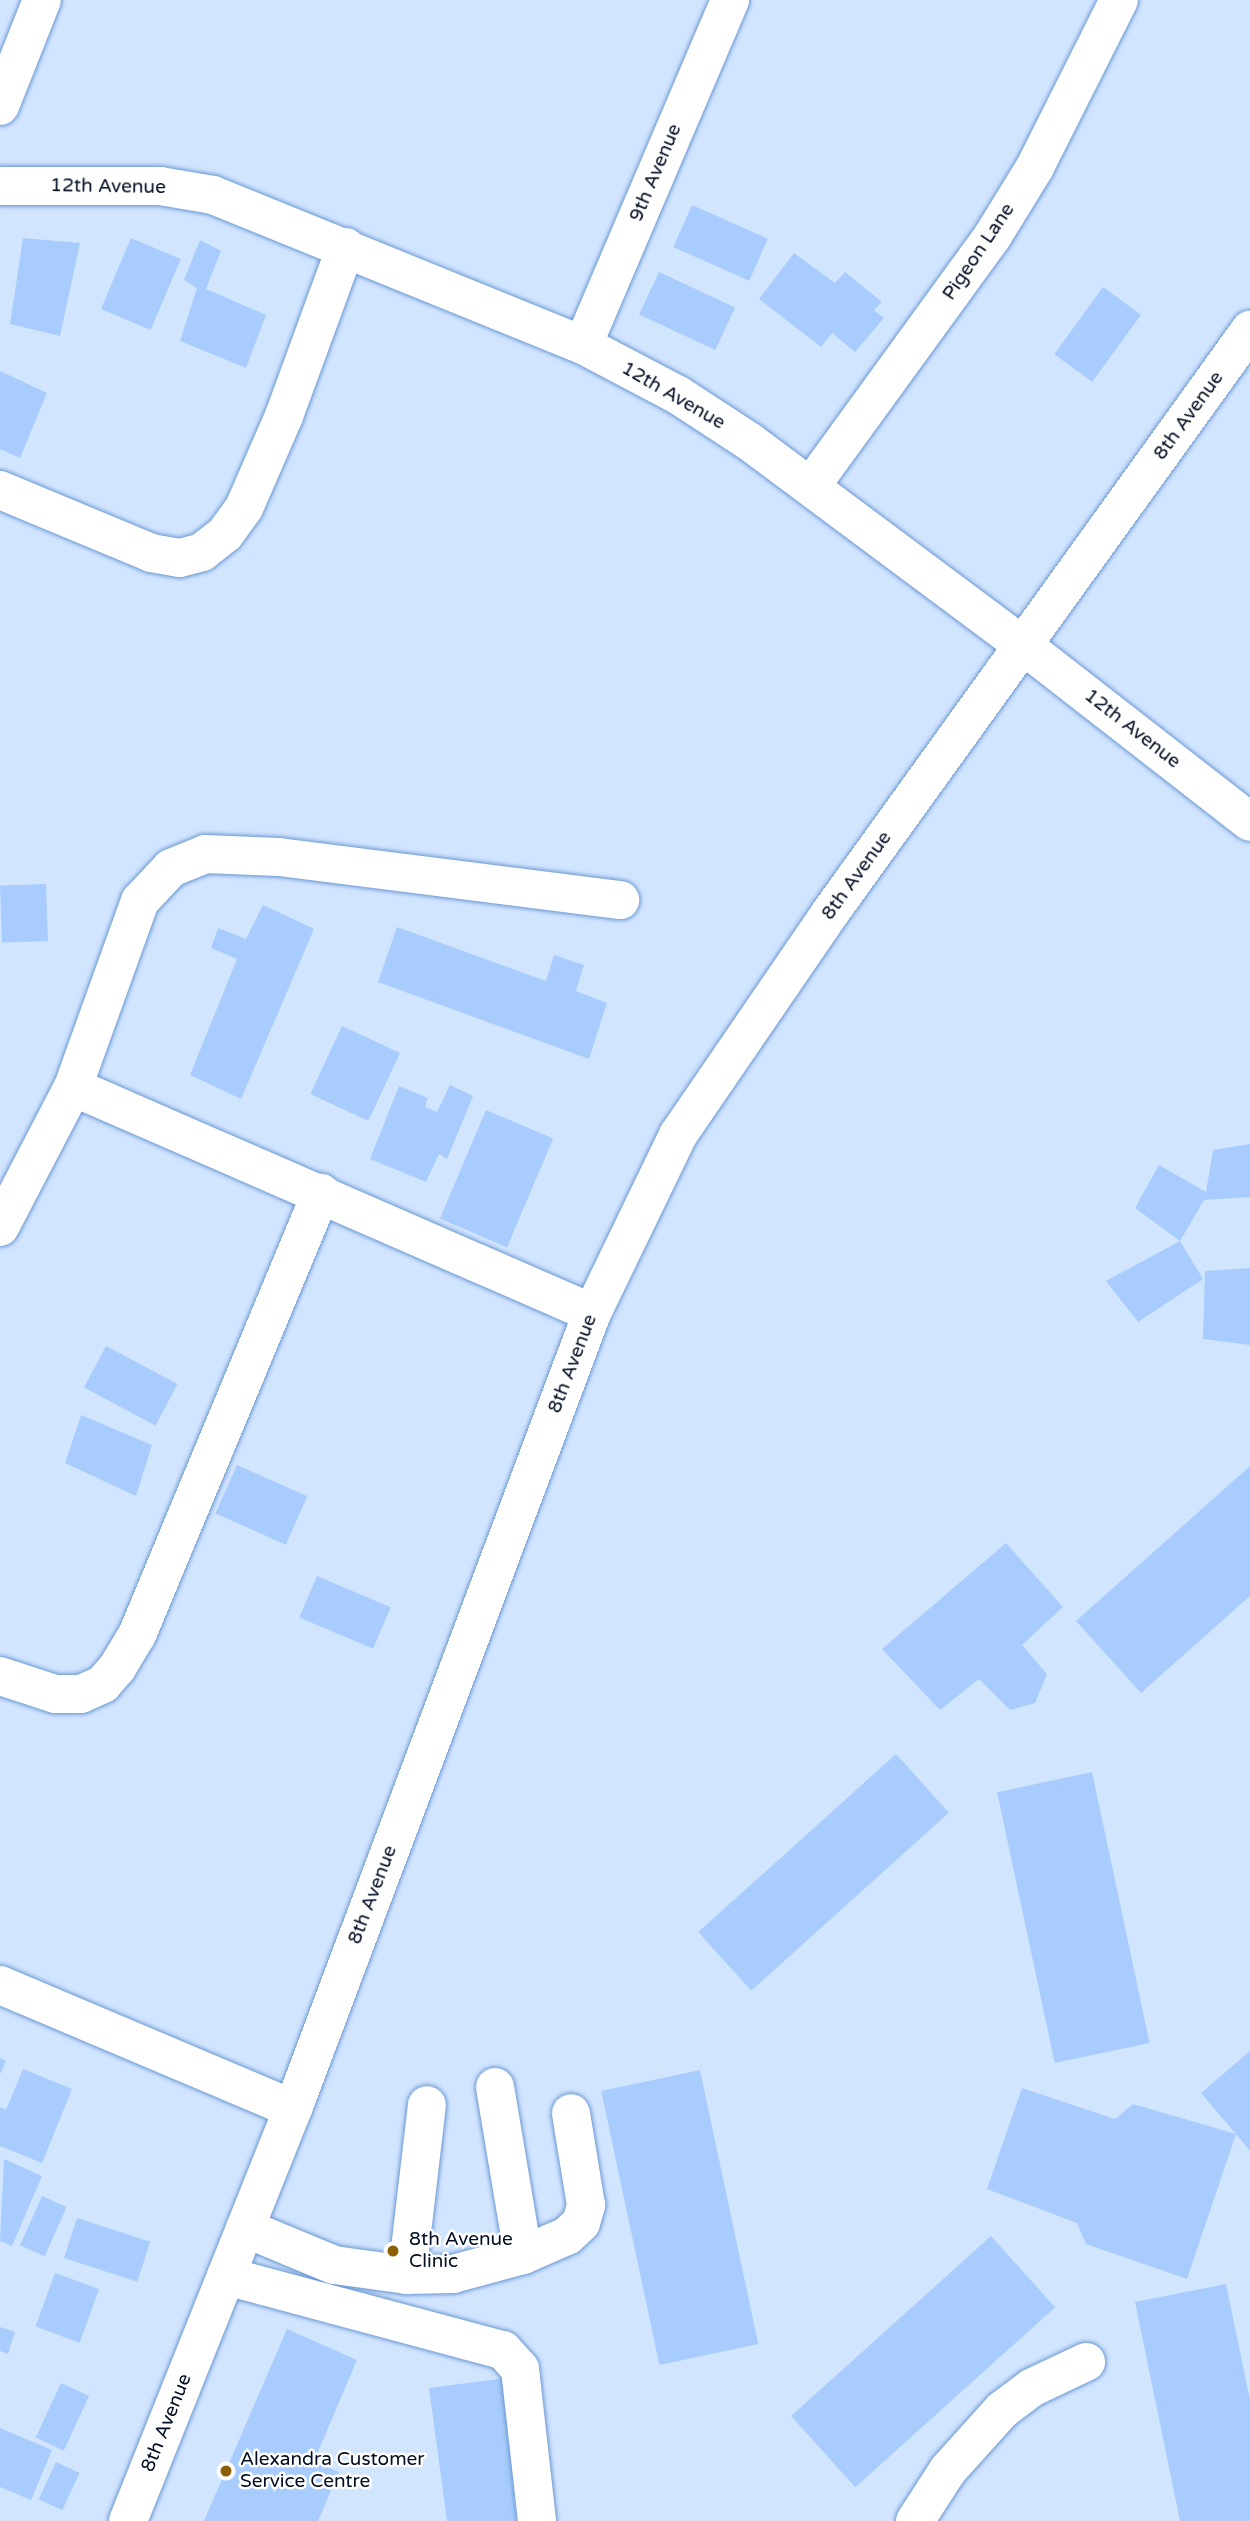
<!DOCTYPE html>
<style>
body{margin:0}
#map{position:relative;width:1250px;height:2521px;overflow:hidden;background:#d2e5ff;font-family:"Varela Round",sans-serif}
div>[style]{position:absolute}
.building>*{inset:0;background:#a8ccfd;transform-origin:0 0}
.roads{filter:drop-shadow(0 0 2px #6b98d3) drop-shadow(0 0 2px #6b98d3)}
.minor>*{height:38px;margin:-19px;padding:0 19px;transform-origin:19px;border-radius:19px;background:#fff}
.dots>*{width:19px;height:19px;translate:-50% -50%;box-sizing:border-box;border:4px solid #fff;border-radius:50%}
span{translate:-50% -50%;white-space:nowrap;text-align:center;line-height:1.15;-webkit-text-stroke:5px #fff;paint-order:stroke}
.street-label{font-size:19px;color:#010d22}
.poi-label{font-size:19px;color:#010d22}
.left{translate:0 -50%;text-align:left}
</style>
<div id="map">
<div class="building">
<i style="left:692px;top:205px;width:83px;height:46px;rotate:24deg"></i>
<i style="clip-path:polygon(23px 238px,80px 243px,60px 336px,10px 324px)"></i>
<i style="left:131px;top:238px;width:54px;height:77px;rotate:23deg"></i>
<i style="clip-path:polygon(200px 240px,221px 251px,206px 289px,266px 315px,246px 368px,180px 341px,197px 288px,184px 280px)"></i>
<i style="clip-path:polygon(794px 253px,835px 283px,845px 272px,882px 302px,874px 310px,884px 318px,855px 352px,832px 333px,821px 347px,759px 299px)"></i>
<i style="left:659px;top:272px;width:84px;height:47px;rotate:25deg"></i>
<i style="left:1103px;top:287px;width:47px;height:83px;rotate:36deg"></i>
<i style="clip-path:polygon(0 371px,47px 393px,20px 458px,0 449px)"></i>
<i style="left:46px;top:884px;width:57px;height:46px;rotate:88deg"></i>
<i style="clip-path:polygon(263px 905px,314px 929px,241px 1099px,190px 1075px,237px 959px,211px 948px,218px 928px,246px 939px)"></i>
<i style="clip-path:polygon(397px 927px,546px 981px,554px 955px,584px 965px,576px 991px,607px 1003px,589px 1059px,378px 982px)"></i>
<i style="left:342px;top:1026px;width:64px;height:75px;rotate:25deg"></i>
<i style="clip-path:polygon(450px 1085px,473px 1096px,447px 1159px,439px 1154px,426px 1182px,370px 1159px,399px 1086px,428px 1098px,425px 1107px,437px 1112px)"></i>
<i style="left:486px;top:1110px;width:73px;height:118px;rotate:23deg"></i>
<i style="clip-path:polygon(1250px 1144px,1250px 1197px,1204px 1200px,1180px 1241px,1203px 1279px,1138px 1322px,1106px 1281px,1180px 1241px,1135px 1208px,1159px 1165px,1206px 1192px,1213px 1150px)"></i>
<i style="clip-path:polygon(1250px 1268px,1250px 1345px,1203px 1339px,1205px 1271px)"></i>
<i style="left:106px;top:1346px;width:81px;height:47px;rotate:28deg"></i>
<i style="clip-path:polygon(81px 1415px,152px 1445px,136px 1496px,65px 1463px)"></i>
<i style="left:237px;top:1465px;width:77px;height:53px;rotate:24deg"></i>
<i style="clip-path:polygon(1250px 1466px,1250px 1596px,1141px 1693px,1076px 1621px)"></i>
<i style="clip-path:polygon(1006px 1543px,1063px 1607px,1022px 1645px,1047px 1674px,1035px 1703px,1010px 1710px,979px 1679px,940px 1710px,882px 1649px)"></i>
<i style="left:317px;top:1576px;width:80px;height:45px;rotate:23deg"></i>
<i style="left:896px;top:1754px;width:79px;height:266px;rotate:48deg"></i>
<i style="left:1092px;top:1772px;width:277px;height:97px;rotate:78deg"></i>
<i style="clip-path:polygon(1250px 2051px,1250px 2151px,1236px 2134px,1187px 2279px,1086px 2244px,1077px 2223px,987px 2189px,1022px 2088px,1115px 2119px,1133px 2104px,1236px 2134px,1201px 2093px)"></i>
<i style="clip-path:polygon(0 2058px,6px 2061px,0 2074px)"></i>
<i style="clip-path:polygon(23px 2069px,72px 2089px,42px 2163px,0 2146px,0 2107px,6px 2110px)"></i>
<i style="left:700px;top:2070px;width:280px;height:101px;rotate:78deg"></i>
<i style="clip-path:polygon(4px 2159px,42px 2176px,12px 2246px,0 2241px)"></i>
<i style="left:42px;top:2196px;width:27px;height:54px;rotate:24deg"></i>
<i style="left:77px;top:2218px;width:77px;height:42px;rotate:18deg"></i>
<i style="left:991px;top:2236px;width:96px;height:269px;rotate:48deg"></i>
<i style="left:55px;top:2273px;width:47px;height:57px;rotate:20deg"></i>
<i style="clip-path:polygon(1226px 2284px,1250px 2400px,1250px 2521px,1180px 2521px,1135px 2302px)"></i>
<i style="clip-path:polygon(0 2327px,15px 2332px,8px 2354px,0 2351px)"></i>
<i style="clip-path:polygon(287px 2329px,357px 2360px,314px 2461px,339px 2472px,318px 2521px,204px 2521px)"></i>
<i style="clip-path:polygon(506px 2378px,516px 2521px,447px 2521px,429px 2388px)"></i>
<i style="left:61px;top:2383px;width:31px;height:60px;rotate:25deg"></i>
<i style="clip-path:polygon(0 2428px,52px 2450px,31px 2500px,0 2487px)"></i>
<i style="left:56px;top:2462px;width:26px;height:41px;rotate:25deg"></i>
</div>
<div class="roads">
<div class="minor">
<i style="left:0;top:106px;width:114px;rotate:-68.4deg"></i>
<i style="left:0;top:186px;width:160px"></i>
<i style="left:160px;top:186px;width:54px;rotate:9.6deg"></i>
<i style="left:213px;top:195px;width:399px;rotate:22.1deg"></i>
<i style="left:583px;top:345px;width:107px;rotate:27.8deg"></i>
<i style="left:678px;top:395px;width:86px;rotate:33.1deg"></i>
<i style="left:750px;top:442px;width:342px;rotate:36.7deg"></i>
<i style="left:1024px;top:646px;width:286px;rotate:37.9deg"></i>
<i style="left:583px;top:345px;width:375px;rotate:-66.9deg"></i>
<i style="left:811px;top:486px;width:308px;rotate:-54deg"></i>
<i style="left:992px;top:237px;width:82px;rotate:-58.4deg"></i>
<i style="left:1035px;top:167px;width:187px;rotate:-63.3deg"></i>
<i style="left:0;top:490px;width:164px;rotate:22.6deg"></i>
<i style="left:151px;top:553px;width:29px;rotate:10deg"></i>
<i style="left:180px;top:558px;width:23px;rotate:-15deg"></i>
<i style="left:202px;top:552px;width:29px;rotate:-38deg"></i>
<i style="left:225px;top:534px;width:32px;rotate:-54deg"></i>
<i style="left:244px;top:508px;width:100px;rotate:-66.5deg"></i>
<i style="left:284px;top:416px;width:180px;rotate:-69.9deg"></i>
<i style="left:73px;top:1087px;width:198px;rotate:-70.2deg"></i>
<i style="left:140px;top:901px;width:45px;rotate:-46.8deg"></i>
<i style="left:171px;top:868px;width:37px;rotate:-22deg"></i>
<i style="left:205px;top:854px;width:74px;rotate:2.3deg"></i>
<i style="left:279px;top:857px;width:344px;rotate:7.2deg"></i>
<i style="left:0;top:1227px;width:158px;rotate:-62.5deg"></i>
<i style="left:73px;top:1087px;width:566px;rotate:23.53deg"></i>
<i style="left:0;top:1676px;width:58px;rotate:18.1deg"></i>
<i style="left:55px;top:1694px;width:26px"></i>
<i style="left:81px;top:1694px;width:24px;rotate:-24deg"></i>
<i style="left:103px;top:1684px;width:21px;rotate:-49deg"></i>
<i style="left:117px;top:1668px;width:39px;rotate:-59deg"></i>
<i style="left:137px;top:1635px;width:479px;rotate:-67.4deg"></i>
<i style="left:0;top:1985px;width:318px;rotate:22.9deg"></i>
<i style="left:495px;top:2087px;width:170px;rotate:80.5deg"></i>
<i style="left:245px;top:2228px;width:96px;rotate:22.6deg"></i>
<i style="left:334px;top:2265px;width:74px;rotate:7.8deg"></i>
<i style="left:407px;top:2275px;width:46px;rotate:-1.2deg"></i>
<i style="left:453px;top:2274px;width:73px;rotate:-15.2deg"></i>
<i style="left:523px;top:2255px;width:48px;rotate:-23.4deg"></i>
<i style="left:567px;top:2236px;width:19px;rotate:-43deg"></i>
<i style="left:581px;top:2223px;width:19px;rotate:-74deg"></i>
<i style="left:586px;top:2205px;width:93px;rotate:-99.3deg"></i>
<i style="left:407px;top:2275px;width:171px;rotate:-83.3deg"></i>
<i style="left:226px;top:2276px;width:287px;rotate:15deg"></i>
<i style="left:503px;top:2350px;width:25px;rotate:48deg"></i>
<i style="left:520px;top:2369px;width:153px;rotate:83.6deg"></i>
<i style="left:128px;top:2521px;width:444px;rotate:-68.2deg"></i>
<i style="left:293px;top:2109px;width:850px;rotate:-69.41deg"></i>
<i style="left:592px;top:1313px;width:198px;rotate:-64.2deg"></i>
<i style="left:678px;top:1135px;width:269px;rotate:-55.6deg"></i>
<i style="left:830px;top:913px;width:719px;rotate:-54.23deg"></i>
<i style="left:915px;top:2521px;width:61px;rotate:-57.1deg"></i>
<i style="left:948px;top:2470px;width:81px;rotate:-48deg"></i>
<i style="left:1002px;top:2410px;width:36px;rotate:-37deg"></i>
<i style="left:1031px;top:2388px;width:61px;rotate:-25.3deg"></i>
</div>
</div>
<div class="dots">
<i style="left:393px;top:2251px;background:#8c5f05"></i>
<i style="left:226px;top:2471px;background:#8c5f05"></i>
</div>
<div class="street-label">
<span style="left:656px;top:173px;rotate:-67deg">9th Avenue</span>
<span style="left:108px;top:187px;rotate:1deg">12th Avenue</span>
<span style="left:979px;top:252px;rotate:-56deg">Pigeon Lane</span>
<span style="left:673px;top:396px;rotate:30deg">12th Avenue</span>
<span style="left:1189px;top:416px;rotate:-54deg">8th Avenue</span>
<span style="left:1132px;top:729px;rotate:38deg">12th Avenue</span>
<span style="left:857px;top:876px;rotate:-54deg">8th Avenue</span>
<span style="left:573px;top:1364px;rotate:-69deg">8th Avenue</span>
<span style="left:373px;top:1895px;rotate:-69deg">8th Avenue</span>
<span style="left:167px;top:2423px;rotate:-68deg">8th Avenue</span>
</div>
<div class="poi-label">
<span class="left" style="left:409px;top:2251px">8th Avenue<br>Clinic</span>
<span class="left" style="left:240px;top:2471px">Alexandra Customer<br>Service Centre</span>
</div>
</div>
